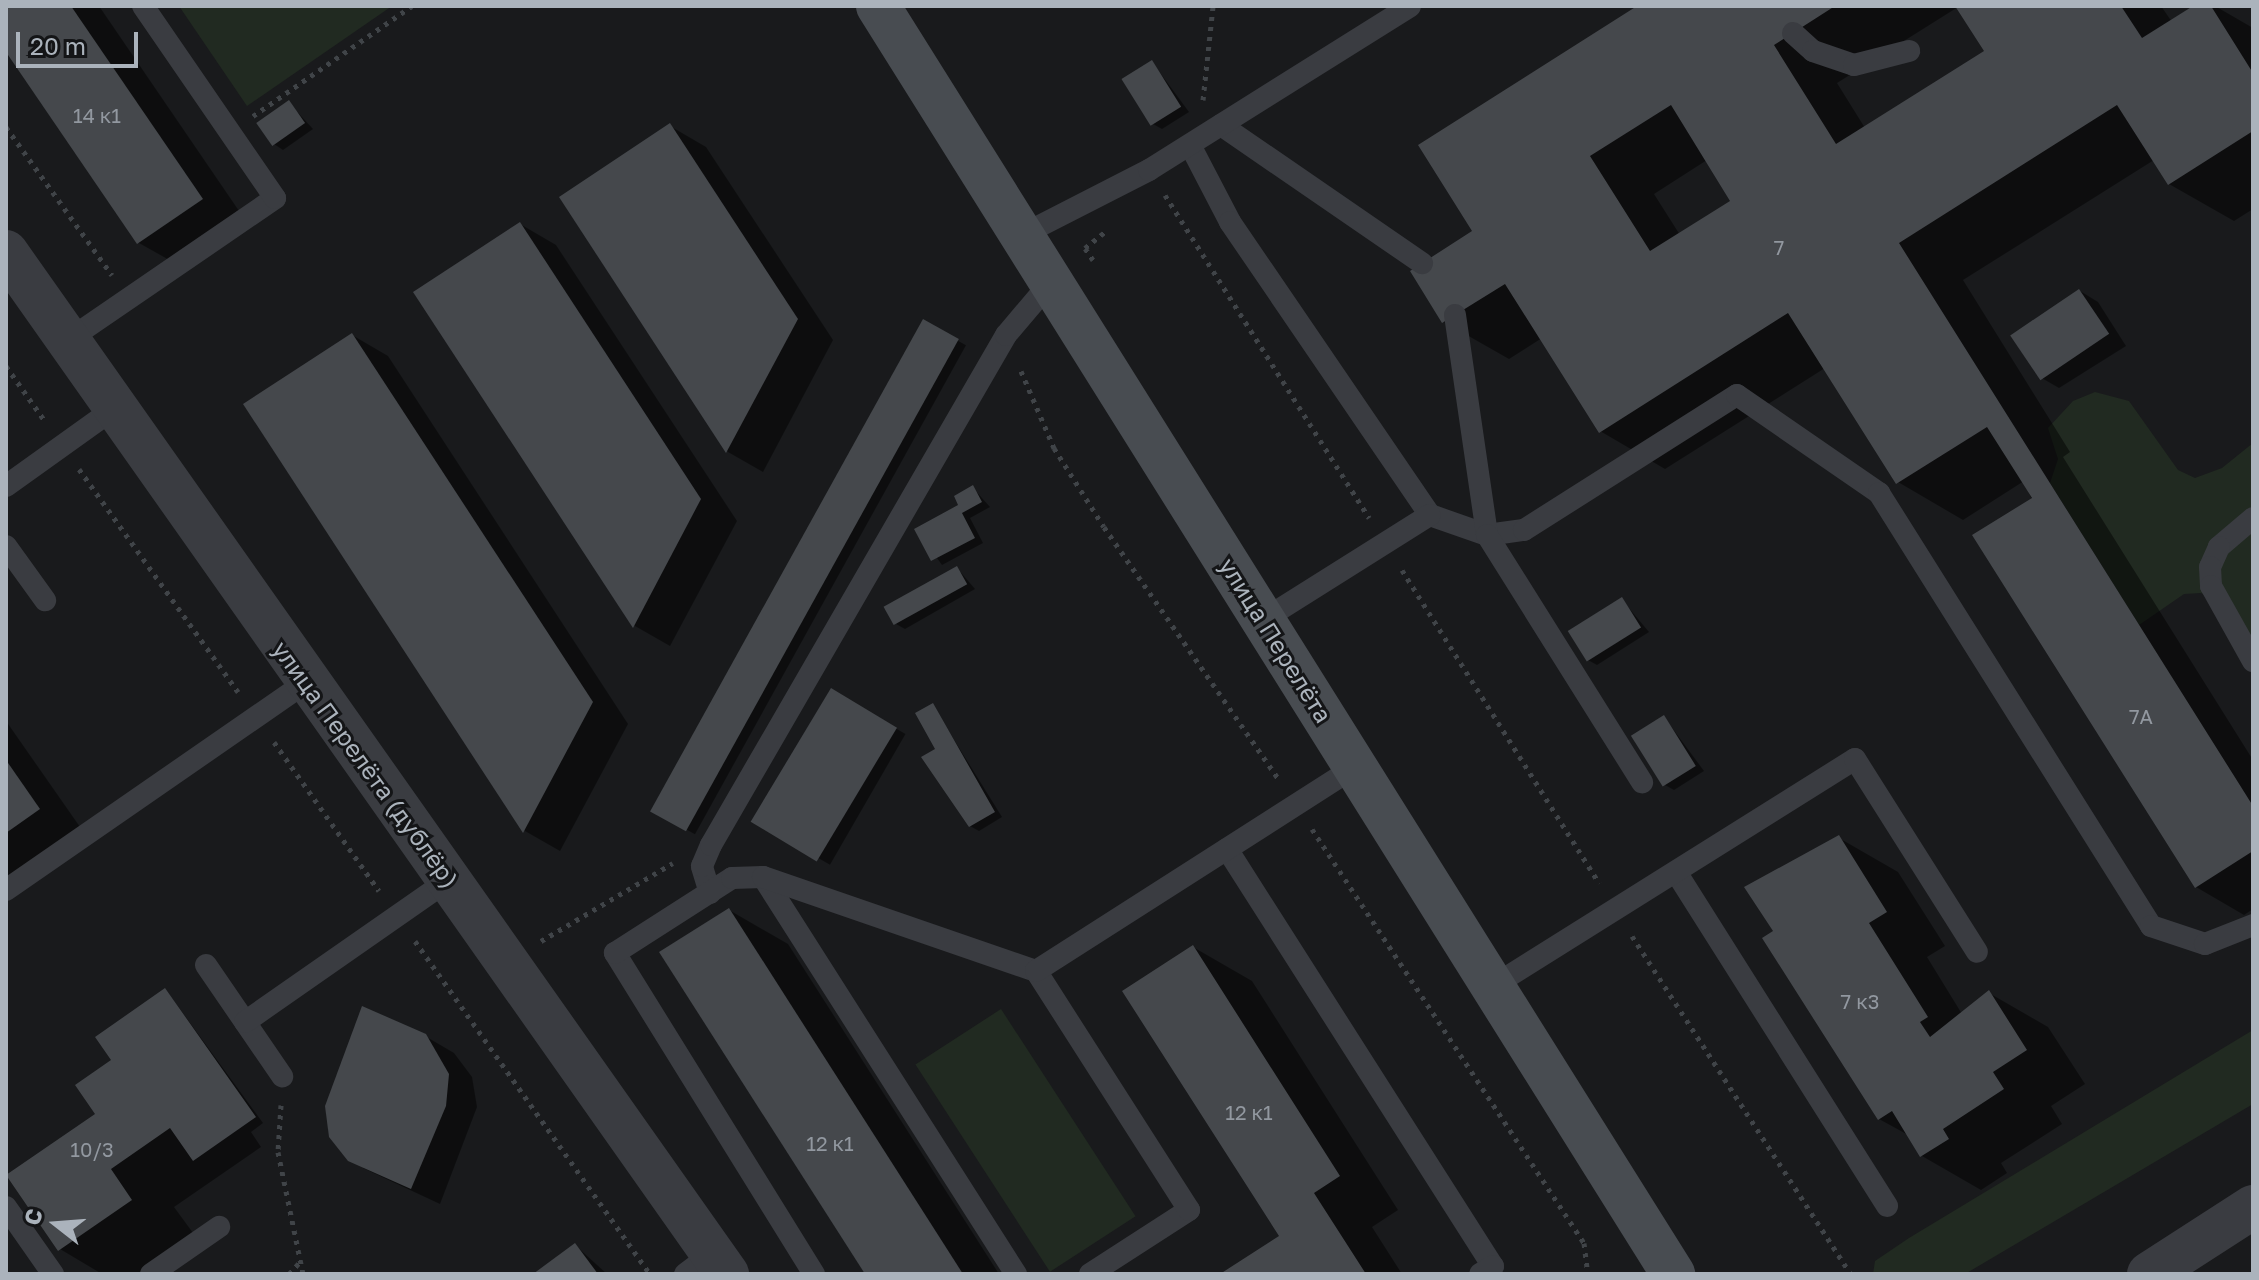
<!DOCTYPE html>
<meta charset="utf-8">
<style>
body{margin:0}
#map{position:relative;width:2259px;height:1280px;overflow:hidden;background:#191a1c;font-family:"Golos Text",sans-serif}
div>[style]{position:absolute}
.green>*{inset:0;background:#212a21;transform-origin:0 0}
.shadow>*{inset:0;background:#0007;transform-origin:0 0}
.building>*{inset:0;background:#45484c;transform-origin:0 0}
.path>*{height:5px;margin-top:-2.5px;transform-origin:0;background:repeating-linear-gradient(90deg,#404448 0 4px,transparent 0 10px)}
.service>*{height:22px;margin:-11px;padding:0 11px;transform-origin:11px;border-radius:11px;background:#3a3c41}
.tertiary>*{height:44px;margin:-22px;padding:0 22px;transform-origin:22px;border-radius:22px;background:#3a3c41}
.secondary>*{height:44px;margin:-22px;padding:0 22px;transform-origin:22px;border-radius:22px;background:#484c51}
span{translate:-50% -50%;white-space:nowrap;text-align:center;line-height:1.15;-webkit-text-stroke:6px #141517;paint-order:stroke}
.number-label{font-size:20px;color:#9298a0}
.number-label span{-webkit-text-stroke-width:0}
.street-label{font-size:24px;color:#abb3bc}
.frame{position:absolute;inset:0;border:8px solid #abb3bc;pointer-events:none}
.north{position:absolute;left:16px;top:1184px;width:80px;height:80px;-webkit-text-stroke:6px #141517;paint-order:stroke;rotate:287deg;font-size:22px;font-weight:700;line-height:32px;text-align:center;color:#abb3bc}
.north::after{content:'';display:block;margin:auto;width:28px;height:36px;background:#abb3bc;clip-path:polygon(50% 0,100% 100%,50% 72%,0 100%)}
.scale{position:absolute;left:16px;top:32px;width:122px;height:36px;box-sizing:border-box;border:4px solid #abb3bc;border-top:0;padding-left:10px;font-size:24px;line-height:28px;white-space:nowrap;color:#abb3bc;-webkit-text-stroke:6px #141517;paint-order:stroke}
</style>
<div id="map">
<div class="green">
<i style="clip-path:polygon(179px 6px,392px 6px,247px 106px)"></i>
<i style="clip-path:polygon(2095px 392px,2129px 401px,2178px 470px,2195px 478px,2222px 468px,2253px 443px,2253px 661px,2220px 602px,2201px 593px,2184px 594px,2139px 625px,2050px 483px,2058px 459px,2048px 428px,2073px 401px)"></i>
<i style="left:1001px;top:1009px;width:247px;height:102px;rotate:57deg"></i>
<i style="clip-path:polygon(2253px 1030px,2253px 1104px,1965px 1274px,1873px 1274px,1875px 1261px,1909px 1238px)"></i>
</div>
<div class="shadow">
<i style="clip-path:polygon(6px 6px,99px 6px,250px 227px,187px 270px,139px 243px,6px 48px)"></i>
<i style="clip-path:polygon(evenodd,1642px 6px,2161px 6px,2172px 22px,2197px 6px,2215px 6px,2253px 28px,2253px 209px,2234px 221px,2169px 184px,2154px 160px,1963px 280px,2070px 452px,2063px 457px,2253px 760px,2253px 909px,2244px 915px,2196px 887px,2024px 481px,1963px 520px,1898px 482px,1825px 368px,1665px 469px,1600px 431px,1542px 338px,1509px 359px,1444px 322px,1475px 232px,1642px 6px,1958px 7px,1986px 51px,1865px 128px,1837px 83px,1958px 7px,1642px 6px,1707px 160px,1733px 201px,1680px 235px,1654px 194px,1707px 160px)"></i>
<i style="clip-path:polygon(1152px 62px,1189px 112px,1162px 129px,1153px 124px)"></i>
<i style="clip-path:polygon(289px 103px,313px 129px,283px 150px,274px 144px)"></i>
<i style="clip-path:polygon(670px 126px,706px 147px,833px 340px,763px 472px,728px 452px,562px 197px)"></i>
<i style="clip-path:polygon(520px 224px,556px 245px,737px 521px,670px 646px,635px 626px,416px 293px)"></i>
<i style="clip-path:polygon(2080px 291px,2098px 302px,2126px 346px,2059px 388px,2040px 377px)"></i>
<i style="left:924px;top:322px;width:48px;height:559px;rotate:29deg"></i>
<i style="clip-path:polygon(352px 335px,388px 356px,628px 724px,560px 851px,525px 831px,246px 404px)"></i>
<i style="clip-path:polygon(973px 488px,990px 507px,970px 518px,983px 543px,942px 565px,917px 530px,960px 506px)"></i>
<i style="clip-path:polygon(957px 568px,975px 589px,905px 629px,896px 624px)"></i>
<i style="clip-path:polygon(1622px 600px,1649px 632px,1597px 665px,1588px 660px)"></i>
<i style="left:831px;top:691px;width:86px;height:151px;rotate:30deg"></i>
<i style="clip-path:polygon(933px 706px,1002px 817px,979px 831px,970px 826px,938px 750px)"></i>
<i style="clip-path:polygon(1664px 717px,1704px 771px,1674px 790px,1665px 785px)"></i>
<i style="clip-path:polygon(6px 721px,87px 837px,6px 894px)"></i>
<i style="clip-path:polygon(1839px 838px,1898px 872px,1945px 946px,1927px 957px,1962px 1014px,1989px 993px,2048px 1027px,2085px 1084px,2051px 1106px,2062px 1124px,2001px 1163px,2007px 1173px,1981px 1190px,1922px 1156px,1910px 1136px,1879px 1119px,1776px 932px)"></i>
<i style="clip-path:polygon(729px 910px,788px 944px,999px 1274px,867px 1274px)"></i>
<i style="clip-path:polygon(1193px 947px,1252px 981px,1398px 1210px,1372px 1227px,1402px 1274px,1224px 1274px,1282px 1237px)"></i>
<i style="clip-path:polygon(166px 990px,263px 1123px,251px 1132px,261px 1147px,174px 1207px,196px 1237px,143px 1274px,102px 1274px,60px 1249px,114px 1061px)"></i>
<i style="clip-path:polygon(425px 1036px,454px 1053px,472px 1077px,477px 1107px,440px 1204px,363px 1168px)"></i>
<i style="clip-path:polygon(575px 1245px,607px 1274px,536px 1274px)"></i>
</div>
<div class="building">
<i style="clip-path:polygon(6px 6px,71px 6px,203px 199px,137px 244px,6px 52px)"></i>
<i style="clip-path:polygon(evenodd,1637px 6px,1835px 6px,1774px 45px,1836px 144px,1984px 51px,1955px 6px,2121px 6px,2142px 38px,2193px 6px,2211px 6px,2253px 73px,2253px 131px,2168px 185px,2117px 105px,1899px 243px,2253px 806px,2253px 851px,2195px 888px,1972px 535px,2032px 498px,1987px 427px,1896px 484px,1788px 313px,1599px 433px,1505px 284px,1442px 323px,1410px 271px,1472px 231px,1418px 145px,1637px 6px,1671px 105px,1730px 201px,1650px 251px,1590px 156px,1671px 105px)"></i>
<i style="left:1152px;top:60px;width:55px;height:36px;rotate:58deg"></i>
<i style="left:289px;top:100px;width:28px;height:40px;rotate:55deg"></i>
<i style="clip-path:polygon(670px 123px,798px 319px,726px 453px,559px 197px)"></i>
<i style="clip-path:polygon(520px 222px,701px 499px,633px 628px,413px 292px)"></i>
<i style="left:2079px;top:289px;width:54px;height:83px;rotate:56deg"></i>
<i style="left:923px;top:319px;width:41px;height:563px;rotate:29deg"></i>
<i style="clip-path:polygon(352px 333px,593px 702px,523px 833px,243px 404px)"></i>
<i style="clip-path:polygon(973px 485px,982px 502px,962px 513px,975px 538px,931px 561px,914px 529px,958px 505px,954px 496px)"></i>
<i style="left:957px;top:566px;width:21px;height:84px;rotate:61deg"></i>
<i style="left:1622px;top:597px;width:36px;height:64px;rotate:58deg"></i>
<i style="left:831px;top:688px;width:77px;height:156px;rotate:31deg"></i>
<i style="clip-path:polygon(933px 703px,995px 812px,969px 827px,921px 757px,935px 749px,915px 713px)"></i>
<i style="left:1664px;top:715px;width:60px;height:39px;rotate:58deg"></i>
<i style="clip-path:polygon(6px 760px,40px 809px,6px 833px)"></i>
<i style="clip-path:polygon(1839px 835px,1887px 912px,1869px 923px,1928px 1017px,1920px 1022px,1930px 1037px,1989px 990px,2027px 1050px,1993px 1072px,2004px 1089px,1943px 1129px,1949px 1139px,1920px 1157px,1892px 1111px,1878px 1120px,1762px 938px,1773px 931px,1744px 887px)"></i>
<i style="clip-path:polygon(729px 908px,917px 1202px,963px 1274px,865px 1274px,659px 952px)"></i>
<i style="clip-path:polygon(1193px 945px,1340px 1176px,1314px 1193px,1366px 1274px,1220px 1274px,1279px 1236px,1122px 991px)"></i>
<i style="clip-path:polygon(165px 988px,256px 1117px,193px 1161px,170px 1128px,111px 1169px,132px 1200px,58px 1251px,6px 1175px,95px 1114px,75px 1085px,111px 1060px,95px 1037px)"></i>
<i style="clip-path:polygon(362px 1006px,426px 1034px,449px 1074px,446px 1106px,411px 1189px,348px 1161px,329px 1137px,325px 1106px)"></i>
<i style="clip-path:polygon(575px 1243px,598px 1274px,533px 1274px)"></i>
</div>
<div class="path">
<i style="left:1203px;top:100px;width:95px;rotate:-83.9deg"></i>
<i style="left:253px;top:116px;width:193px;rotate:-34.7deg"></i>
<i style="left:6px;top:127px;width:182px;rotate:54.4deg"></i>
<i style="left:1165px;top:195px;width:382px;rotate:57.7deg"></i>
<i style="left:1093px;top:260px;width:14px;rotate:-124deg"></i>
<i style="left:1085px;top:248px;width:28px;rotate:-39deg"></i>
<i style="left:6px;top:366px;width:67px;rotate:54.7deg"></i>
<i style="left:1021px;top:371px;width:84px;rotate:66.8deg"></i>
<i style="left:1054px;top:448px;width:93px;rotate:57.7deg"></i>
<i style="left:1104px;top:527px;width:309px;rotate:55.3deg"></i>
<i style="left:79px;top:469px;width:274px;rotate:54.5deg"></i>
<i style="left:1402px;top:570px;width:370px;rotate:57.8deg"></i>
<i style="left:274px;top:742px;width:182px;rotate:54.8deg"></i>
<i style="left:1312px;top:829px;width:495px;rotate:56.7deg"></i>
<i style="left:1584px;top:1243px;width:31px;rotate:83deg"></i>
<i style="left:1632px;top:936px;width:403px;rotate:57.1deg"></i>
<i style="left:415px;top:941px;width:408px;rotate:54.8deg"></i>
<i style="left:541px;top:941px;width:153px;rotate:-30.6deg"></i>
<i style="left:281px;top:1105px;width:47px;rotate:93.7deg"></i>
<i style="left:278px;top:1152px;width:125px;rotate:78.4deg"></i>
<i style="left:289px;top:1274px;width:15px;rotate:-48deg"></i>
</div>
<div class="service">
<i style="left:1793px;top:33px;width:27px;rotate:42deg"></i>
<i style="left:1813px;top:51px;width:43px;rotate:18.9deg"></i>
<i style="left:1854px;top:65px;width:57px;rotate:-14.3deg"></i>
<i style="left:1221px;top:125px;width:244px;rotate:34.5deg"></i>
<i style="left:1190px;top:145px;width:87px;rotate:62.5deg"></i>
<i style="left:1230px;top:222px;width:355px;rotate:55.7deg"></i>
<i style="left:1430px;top:515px;width:60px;rotate:19.3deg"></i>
<i style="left:1487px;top:535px;width:37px;rotate:-8deg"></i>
<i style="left:1524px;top:530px;width:252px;rotate:-32.4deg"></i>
<i style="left:1737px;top:395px;width:173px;rotate:34.6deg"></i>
<i style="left:1879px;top:493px;width:511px;rotate:57.86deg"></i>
<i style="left:2151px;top:926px;width:57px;rotate:18.4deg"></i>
<i style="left:2205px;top:944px;width:52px;rotate:-21.6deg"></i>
<i style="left:1022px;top:235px;width:143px;rotate:-27.1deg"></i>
<i style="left:1149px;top:170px;width:308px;rotate:-32.1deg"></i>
<i style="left:1455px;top:315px;width:222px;rotate:81.7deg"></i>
<i style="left:1487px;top:535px;width:292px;rotate:57.9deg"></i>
<i style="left:68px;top:340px;width:251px;rotate:-34.4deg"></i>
<i style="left:275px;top:198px;width:233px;rotate:-124.5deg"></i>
<i style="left:6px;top:486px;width:134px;rotate:-35.6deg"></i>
<i style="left:2253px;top:518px;width:45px;rotate:139.5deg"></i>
<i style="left:2219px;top:547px;width:22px;rotate:114deg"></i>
<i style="left:2210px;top:567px;width:19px;rotate:87deg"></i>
<i style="left:2211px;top:586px;width:86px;rotate:60.8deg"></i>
<i style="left:6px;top:546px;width:67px;rotate:54.2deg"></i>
<i style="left:1263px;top:620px;width:197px;rotate:-32.2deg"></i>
<i style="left:1227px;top:849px;width:495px;rotate:57.5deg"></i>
<i style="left:1493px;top:1266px;width:15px;rotate:148deg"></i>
<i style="left:1676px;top:872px;width:395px;rotate:57.7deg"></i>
<i style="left:763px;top:877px;width:471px;rotate:57.5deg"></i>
<i style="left:6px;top:890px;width:365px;rotate:-34.7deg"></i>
<i style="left:710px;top:893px;width:28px;rotate:-107deg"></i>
<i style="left:702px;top:866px;width:23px;rotate:-67deg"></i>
<i style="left:711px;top:845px;width:589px;rotate:-59.95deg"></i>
<i style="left:1006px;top:335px;width:70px;rotate:-49.7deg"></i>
<i style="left:206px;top:965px;width:135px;rotate:55.6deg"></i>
<i style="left:1493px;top:986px;width:427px;rotate:-32.1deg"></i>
<i style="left:1855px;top:759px;width:228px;rotate:57.7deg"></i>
<i style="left:245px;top:1022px;width:250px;rotate:-34.9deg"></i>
<i style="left:6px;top:1207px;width:82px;rotate:55deg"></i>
<i style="left:151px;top:1274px;width:83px;rotate:-34.7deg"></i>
<i style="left:685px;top:1274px;width:35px;rotate:-37deg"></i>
<i style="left:814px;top:1274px;width:378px;rotate:-121.8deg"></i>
<i style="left:615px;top:953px;width:139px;rotate:-32.7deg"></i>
<i style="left:732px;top:878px;width:31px;rotate:-2deg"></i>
<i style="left:763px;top:877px;width:289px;rotate:19deg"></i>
<i style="left:1090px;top:1274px;width:118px;rotate:-32.9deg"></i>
<i style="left:1189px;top:1210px;width:284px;rotate:-122.6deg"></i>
<i style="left:1036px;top:971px;width:379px;rotate:-32.6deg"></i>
</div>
<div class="tertiary">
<i style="left:6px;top:252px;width:1251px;rotate:54.8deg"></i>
<i style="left:2149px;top:1274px;width:124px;rotate:-32.8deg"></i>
</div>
<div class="secondary">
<i style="left:878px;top:6px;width:1497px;rotate:57.91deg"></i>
</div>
<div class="number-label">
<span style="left:97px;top:115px">14 к1</span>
<span style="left:1779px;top:247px">7</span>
<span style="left:2141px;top:716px">7А</span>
<span style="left:1860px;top:1001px">7 к3</span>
<span style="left:1249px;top:1112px">12 к1</span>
<span style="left:830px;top:1143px">12 к1</span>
<span style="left:92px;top:1149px">10/3</span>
</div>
<div class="street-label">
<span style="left:1276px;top:640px;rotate:58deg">улица Перелёта</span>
<span style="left:366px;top:764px;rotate:54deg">улица Перелёта (дублёр)</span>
</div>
<div class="frame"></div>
<div class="north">С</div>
<div class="scale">20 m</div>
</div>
